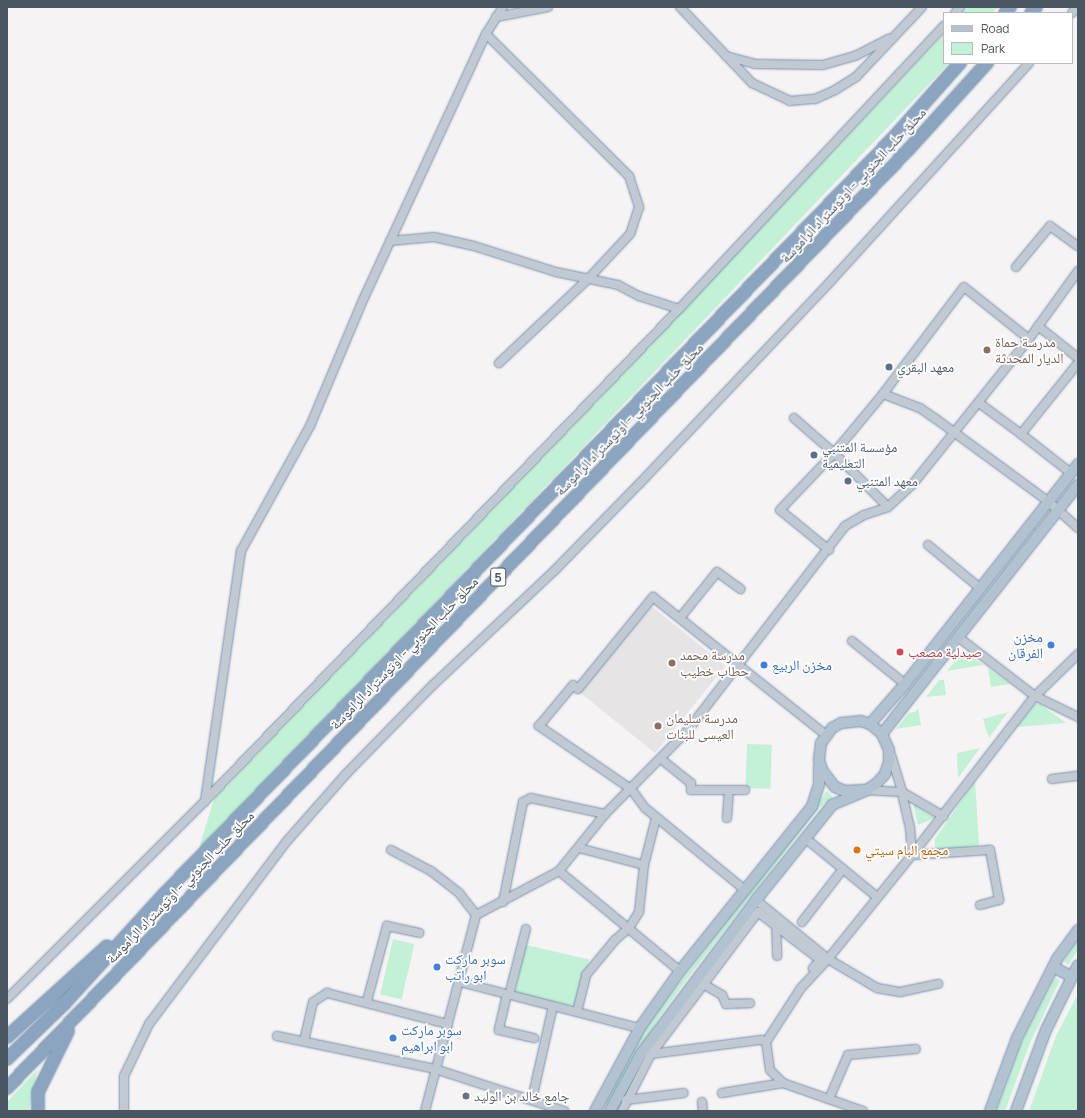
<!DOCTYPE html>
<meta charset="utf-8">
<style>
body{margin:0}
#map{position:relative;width:1085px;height:1118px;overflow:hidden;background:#f5f3f3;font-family:Manrope,"Noto Naskh Arabic",sans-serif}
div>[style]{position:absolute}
.education>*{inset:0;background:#e6e4e5;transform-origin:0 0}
.green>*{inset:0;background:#c3f1d5;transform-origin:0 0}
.roads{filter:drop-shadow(0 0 1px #7690ad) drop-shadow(0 0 1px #7690ad)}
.minor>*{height:8px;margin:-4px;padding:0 4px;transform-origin:4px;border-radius:4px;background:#c1cad2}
.major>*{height:10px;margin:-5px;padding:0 5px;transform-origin:5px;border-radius:5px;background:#b3c2d1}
.highway>*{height:12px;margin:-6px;padding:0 6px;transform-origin:6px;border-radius:6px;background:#8ba5c1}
.dots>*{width:11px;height:11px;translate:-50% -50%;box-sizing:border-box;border:2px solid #fff;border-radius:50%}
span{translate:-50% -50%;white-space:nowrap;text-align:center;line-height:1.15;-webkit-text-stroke:3.5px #fff;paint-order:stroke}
.shield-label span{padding:1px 3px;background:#fff;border:1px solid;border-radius:3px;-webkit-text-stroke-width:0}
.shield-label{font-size:13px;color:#4a5661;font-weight:700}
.street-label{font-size:14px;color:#4a5661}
.education-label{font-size:14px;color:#785e54}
.left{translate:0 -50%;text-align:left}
.service-label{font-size:14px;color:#4e5e75}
.shop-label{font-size:14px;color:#366cbe}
.right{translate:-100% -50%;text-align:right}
.health-label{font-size:14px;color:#be3a42}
.food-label{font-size:14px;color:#c56008}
.worship-label{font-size:14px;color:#5b616d}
.frame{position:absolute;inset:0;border:8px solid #4a5661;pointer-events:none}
.legend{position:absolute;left:943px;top:12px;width:130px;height:52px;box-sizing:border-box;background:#fff;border:1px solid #b7bbc0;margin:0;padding:5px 7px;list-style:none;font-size:12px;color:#4a5661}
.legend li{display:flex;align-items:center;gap:8px;height:20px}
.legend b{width:20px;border:1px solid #b7bbc0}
</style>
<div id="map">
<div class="education">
<i style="left:650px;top:605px;width:97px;height:112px;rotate:39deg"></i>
</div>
<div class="green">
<i style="clip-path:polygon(967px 7px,998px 7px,993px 13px,962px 13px)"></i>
<i style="clip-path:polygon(944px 34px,944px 63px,949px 63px,198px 851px,214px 799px,601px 397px)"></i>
<i style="clip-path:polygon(966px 652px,983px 665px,947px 671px,961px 654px)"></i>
<i style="clip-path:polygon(988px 668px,1010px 684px,991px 687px)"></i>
<i style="clip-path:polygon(939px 680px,944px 680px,946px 695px,926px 697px)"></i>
<i style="clip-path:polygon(1035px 704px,1040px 704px,1066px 723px,1017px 727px)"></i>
<i style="clip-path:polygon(918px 708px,921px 725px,896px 729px,909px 713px,915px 712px)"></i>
<i style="clip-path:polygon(1008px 712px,989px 738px,983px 719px)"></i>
<i style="left:747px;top:744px;width:25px;height:44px;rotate:2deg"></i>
<i style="clip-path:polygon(980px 748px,958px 778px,957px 753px)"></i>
<i style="clip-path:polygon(975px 781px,979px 845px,935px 851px,935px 839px)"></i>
<i style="clip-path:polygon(827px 791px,833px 797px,818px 809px,685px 982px,658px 1019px,609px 1106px,605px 1104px,624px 1065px,651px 1020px)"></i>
<i style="clip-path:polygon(913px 803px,935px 818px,918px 825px)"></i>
<i style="left:393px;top:939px;width:22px;height:57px;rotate:13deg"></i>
<i style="clip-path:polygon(1078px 939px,1078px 950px,1068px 965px,1064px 961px)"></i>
<i style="left:526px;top:945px;width:65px;height:49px;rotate:13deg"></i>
<i style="clip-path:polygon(1055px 978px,1060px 980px,1030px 1043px,1005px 1111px,997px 1111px,1021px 1044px)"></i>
<i style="clip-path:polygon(1078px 994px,1078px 1111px,1029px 1111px,1056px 1036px)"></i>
<i style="clip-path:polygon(37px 1070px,29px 1111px,7px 1111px,7px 1102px)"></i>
</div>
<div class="roads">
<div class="minor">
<i style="left:680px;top:7px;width:105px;rotate:46.5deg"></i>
<i style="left:752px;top:83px;width:42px;rotate:25.3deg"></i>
<i style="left:790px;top:101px;width:25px;rotate:-5deg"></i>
<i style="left:815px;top:99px;width:22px;rotate:-24deg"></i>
<i style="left:835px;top:90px;width:25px;rotate:-32deg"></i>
<i style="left:856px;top:77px;width:96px;rotate:-46.7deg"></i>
<i style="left:955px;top:13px;width:8px;rotate:-50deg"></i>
<i style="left:1072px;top:13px;width:8px;rotate:-50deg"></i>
<i style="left:496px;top:17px;width:53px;rotate:-10.9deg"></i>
<i style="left:486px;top:34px;width:202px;rotate:44.8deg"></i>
<i style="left:629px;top:176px;width:33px;rotate:72deg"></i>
<i style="left:639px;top:207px;width:28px;rotate:108deg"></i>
<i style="left:630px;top:234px;width:60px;rotate:133deg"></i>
<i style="left:589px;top:278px;width:124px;rotate:136.6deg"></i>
<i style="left:726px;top:56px;width:30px;rotate:15deg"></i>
<i style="left:755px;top:64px;width:68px;rotate:0.8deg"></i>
<i style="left:823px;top:65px;width:35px;rotate:-16deg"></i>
<i style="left:857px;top:55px;width:36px;rotate:-27deg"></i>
<i style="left:390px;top:241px;width:44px;rotate:-5.2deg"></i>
<i style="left:434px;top:237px;width:41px;rotate:12.7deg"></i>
<i style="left:474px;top:246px;width:86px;rotate:17.6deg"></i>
<i style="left:556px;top:272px;width:63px;rotate:11.8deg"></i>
<i style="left:618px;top:285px;width:24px;rotate:28deg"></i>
<i style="left:639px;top:296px;width:42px;rotate:18deg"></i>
<i style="left:1016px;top:267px;width:53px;rotate:-50.3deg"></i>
<i style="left:1050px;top:226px;width:34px;rotate:36deg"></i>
<i style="left:1038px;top:326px;width:51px;rotate:38.7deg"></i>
<i style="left:883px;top:394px;width:134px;rotate:-52.9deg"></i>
<i style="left:964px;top:287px;width:83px;rotate:38.7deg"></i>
<i style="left:979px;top:403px;width:52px;rotate:36.4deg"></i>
<i style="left:1021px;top:434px;width:91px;rotate:-51.2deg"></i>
<i style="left:794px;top:418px;width:53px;rotate:41.2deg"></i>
<i style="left:834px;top:453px;width:76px;rotate:45deg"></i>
<i style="left:1021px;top:434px;width:63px;rotate:38deg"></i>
<i style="left:928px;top:545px;width:67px;rotate:39.6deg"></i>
<i style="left:829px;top:550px;width:63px;rotate:-140.8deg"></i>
<i style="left:780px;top:510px;width:79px;rotate:-46.5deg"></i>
<i style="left:834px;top:453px;width:77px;rotate:-50.3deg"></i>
<i style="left:883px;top:394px;width:40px;rotate:21deg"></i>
<i style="left:920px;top:408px;width:19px;rotate:35deg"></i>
<i style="left:936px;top:419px;width:140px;rotate:36.3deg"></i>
<i style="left:1049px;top:502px;width:39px;rotate:42deg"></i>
<i style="left:680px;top:618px;width:59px;rotate:-51.2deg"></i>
<i style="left:717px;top:572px;width:29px;rotate:36deg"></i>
<i style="left:958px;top:637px;width:97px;rotate:37.5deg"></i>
<i style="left:1035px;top:696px;width:48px;rotate:26deg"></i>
<i style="left:852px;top:641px;width:68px;rotate:39.1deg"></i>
<i style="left:891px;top:755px;width:39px;rotate:73deg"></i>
<i style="left:902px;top:792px;width:48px;rotate:30.3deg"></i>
<i style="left:661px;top:759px;width:38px;rotate:39deg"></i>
<i style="left:691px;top:783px;width:7px;rotate:90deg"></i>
<i style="left:691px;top:790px;width:54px"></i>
<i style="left:1052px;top:779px;width:26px;rotate:-7deg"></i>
<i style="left:205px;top:801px;width:253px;rotate:-81.8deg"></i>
<i style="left:241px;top:551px;width:143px;rotate:-61.1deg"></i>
<i style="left:310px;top:426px;width:137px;rotate:-67.2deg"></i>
<i style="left:363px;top:300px;width:293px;rotate:-65.2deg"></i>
<i style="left:486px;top:34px;width:32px;rotate:-58deg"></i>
<i style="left:727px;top:818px;width:28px;rotate:-86deg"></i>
<i style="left:805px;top:838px;width:93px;rotate:39.3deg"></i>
<i style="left:579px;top:848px;width:67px;rotate:14.7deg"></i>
<i style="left:391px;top:850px;width:45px;rotate:27.7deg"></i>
<i style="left:431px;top:871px;width:36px;rotate:38deg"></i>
<i style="left:459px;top:893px;width:28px;rotate:52deg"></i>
<i style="left:559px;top:871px;width:157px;rotate:39.6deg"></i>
<i style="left:745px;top:890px;width:129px;rotate:-140.6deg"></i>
<i style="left:645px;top:808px;width:24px;rotate:-126deg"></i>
<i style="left:631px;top:789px;width:112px;rotate:-145.6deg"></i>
<i style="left:539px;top:726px;width:53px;rotate:-50.3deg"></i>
<i style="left:573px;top:685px;width:6px;rotate:39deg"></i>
<i style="left:578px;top:689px;width:119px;rotate:-50.8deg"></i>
<i style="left:653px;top:597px;width:221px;rotate:38.6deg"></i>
<i style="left:756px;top:900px;width:93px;rotate:39.3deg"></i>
<i style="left:828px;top:959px;width:57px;rotate:30.6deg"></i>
<i style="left:877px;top:988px;width:23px;rotate:10deg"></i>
<i style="left:900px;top:992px;width:39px;rotate:-12deg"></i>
<i style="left:503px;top:902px;width:102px;rotate:-78.7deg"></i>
<i style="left:523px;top:802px;width:9px;rotate:-27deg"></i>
<i style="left:531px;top:798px;width:76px;rotate:12.2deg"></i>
<i style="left:980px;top:905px;width:20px;rotate:-15deg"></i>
<i style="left:999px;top:900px;width:51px;rotate:-100.2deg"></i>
<i style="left:990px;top:850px;width:78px;rotate:176.3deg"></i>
<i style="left:912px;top:855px;width:201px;rotate:-52.3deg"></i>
<i style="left:1035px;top:696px;width:60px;rotate:-44.3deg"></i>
<i style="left:776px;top:921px;width:35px;rotate:88deg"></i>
<i style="left:802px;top:922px;width:67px;rotate:-52.3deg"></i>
<i style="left:460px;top:982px;width:185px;rotate:14.4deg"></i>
<i style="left:703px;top:984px;width:22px;rotate:30deg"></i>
<i style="left:722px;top:995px;width:10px;rotate:66deg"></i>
<i style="left:726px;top:1004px;width:24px;rotate:-2deg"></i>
<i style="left:507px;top:994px;width:37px;rotate:103deg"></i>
<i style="left:499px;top:1030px;width:36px;rotate:13deg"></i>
<i style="left:509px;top:995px;width:68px;rotate:-75.6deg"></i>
<i style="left:7px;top:999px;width:280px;rotate:-45deg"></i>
<i style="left:205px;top:801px;width:683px;rotate:-46.07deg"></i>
<i style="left:679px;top:309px;width:388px;rotate:-46.9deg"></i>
<i style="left:367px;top:1001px;width:78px;rotate:-75.1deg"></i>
<i style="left:387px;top:926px;width:33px;rotate:12deg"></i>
<i style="left:577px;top:1012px;width:38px;rotate:-76deg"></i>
<i style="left:586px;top:975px;width:45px;rotate:-50.4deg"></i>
<i style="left:615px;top:940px;width:18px;rotate:-41deg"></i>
<i style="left:629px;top:928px;width:19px;rotate:-58deg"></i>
<i style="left:639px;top:912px;width:47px;rotate:-83.9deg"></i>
<i style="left:644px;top:865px;width:49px;rotate:-75.7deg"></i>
<i style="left:277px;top:1036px;width:161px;rotate:11.8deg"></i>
<i style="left:435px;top:1069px;width:136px;rotate:18deg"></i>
<i style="left:304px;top:1041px;width:40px;rotate:-77deg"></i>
<i style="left:313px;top:1002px;width:17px;rotate:-33deg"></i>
<i style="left:327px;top:993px;width:125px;rotate:14.4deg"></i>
<i style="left:651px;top:1054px;width:111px;rotate:-7.3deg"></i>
<i style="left:761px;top:1040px;width:5px;rotate:22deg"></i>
<i style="left:722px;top:1093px;width:62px;rotate:-9.3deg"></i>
<i style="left:532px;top:1099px;width:95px;rotate:-77.3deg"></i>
<i style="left:829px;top:1099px;width:48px;rotate:-66.6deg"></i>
<i style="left:848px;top:1055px;width:68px;rotate:-5deg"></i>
<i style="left:626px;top:1100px;width:58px;rotate:-6.9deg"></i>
<i style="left:702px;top:1102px;width:9px;rotate:84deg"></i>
<i style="left:124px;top:1111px;width:35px;rotate:-90deg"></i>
<i style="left:124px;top:1076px;width:58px;rotate:-64.3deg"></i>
<i style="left:149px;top:1024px;width:229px;rotate:-53deg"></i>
<i style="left:287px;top:841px;width:89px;rotate:-48.6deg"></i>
<i style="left:346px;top:774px;width:124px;rotate:-45.7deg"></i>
<i style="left:433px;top:685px;width:169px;rotate:-43.3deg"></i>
<i style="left:556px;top:569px;width:120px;rotate:-45.7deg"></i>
<i style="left:640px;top:483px;width:275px;rotate:-46.6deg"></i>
<i style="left:829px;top:283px;width:297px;rotate:-47.7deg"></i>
<i style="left:425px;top:1111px;width:203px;rotate:-75.4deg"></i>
<i style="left:476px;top:915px;width:94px;rotate:-27.9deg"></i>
<i style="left:559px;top:871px;width:73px;rotate:-51.1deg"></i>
<i style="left:605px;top:814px;width:118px;rotate:-45.3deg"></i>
<i style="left:688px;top:730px;width:257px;rotate:-52.4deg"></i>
<i style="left:845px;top:526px;width:22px;rotate:-30deg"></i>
<i style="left:864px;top:515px;width:25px;rotate:-18deg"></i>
<i style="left:888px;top:507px;width:33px;rotate:-43deg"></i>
<i style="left:912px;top:485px;width:187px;rotate:-51.3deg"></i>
<i style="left:1029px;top:339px;width:84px;rotate:-54.2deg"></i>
<i style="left:622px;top:1111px;width:64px;rotate:-63deg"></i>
<i style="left:651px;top:1054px;width:178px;rotate:-53deg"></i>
<i style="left:758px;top:912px;width:78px;rotate:37.7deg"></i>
<i style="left:820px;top:960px;width:11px;rotate:131deg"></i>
<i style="left:863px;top:1111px;width:85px;rotate:-160.7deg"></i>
<i style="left:783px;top:1083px;width:18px;rotate:-135deg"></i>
<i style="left:770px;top:1070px;width:28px;rotate:-98deg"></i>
<i style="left:766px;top:1042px;width:64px;rotate:-57.1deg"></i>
<i style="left:801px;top:988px;width:40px;rotate:-47deg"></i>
<i style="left:828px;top:959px;width:134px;rotate:-51.1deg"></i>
<i style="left:912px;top:855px;width:27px;rotate:-94deg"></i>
<i style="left:910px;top:828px;width:37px;rotate:-103deg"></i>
<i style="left:902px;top:792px;width:35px;rotate:-177deg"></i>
</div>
<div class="major">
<i style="left:870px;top:724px;width:53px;rotate:-48.8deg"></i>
<i style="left:905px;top:684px;width:280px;rotate:-51.8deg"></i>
<i style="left:882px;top:734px;width:317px;rotate:-51.8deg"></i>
<i style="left:1053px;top:967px;width:20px;rotate:27deg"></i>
<i style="left:595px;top:1111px;width:97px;rotate:-61.6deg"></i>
<i style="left:641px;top:1026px;width:67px;rotate:-54.7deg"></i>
<i style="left:680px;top:971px;width:211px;rotate:-51.3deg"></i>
<i style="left:812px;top:806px;width:23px;rotate:-72deg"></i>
<i style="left:819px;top:784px;width:18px;rotate:-90deg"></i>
<i style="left:610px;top:1111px;width:65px;rotate:-61.5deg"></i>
<i style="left:641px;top:1054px;width:192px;rotate:-53.2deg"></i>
<i style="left:756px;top:900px;width:122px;rotate:-51.3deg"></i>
<i style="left:832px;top:805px;width:38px;rotate:-23deg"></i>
<i style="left:867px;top:790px;width:12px;rotate:-35deg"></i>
<i style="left:877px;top:783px;width:12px;rotate:-48deg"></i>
<i style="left:885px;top:774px;width:13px;rotate:-72deg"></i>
<i style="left:889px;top:762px;width:12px;rotate:-90deg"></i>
<i style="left:889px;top:750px;width:17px;rotate:-114deg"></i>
<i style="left:882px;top:734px;width:16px;rotate:-140deg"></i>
<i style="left:870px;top:724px;width:9px;rotate:-162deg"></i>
<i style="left:861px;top:721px;width:20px;rotate:174deg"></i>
<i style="left:841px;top:723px;width:10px;rotate:151deg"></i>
<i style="left:832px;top:728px;width:19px;rotate:126deg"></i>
<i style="left:821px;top:743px;width:17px;rotate:97deg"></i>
<i style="left:819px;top:760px;width:10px;rotate:73deg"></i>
<i style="left:822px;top:770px;width:21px;rotate:53deg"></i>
<i style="left:835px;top:787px;width:11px;rotate:22deg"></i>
<i style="left:845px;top:791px;width:22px;rotate:-3deg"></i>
<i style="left:990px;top:1111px;width:78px;rotate:-69.7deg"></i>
<i style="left:1017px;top:1038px;width:89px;rotate:-63.1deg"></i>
<i style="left:1057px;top:959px;width:36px;rotate:-54deg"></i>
<i style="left:1016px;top:1111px;width:86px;rotate:-69.7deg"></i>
<i style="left:1046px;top:1030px;width:72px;rotate:-63.8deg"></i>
</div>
<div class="highway">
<i style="left:1005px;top:13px;width:8px;rotate:-50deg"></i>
<i style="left:1031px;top:13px;width:8px;rotate:-50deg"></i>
<i style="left:7px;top:1037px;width:135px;rotate:-42.3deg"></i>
<i style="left:7px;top:1059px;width:79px;rotate:-44deg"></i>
<i style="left:64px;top:1004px;width:151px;rotate:-47.7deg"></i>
<i style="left:166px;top:892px;width:1050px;rotate:-46.04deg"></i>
<i style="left:895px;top:136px;width:98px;rotate:-48.3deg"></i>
<i style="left:7px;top:1088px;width:1301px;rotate:-46.15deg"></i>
<i style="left:908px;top:150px;width:118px;rotate:-47.8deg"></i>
<i style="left:38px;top:1111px;width:19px;rotate:-90deg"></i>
<i style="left:38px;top:1092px;width:68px;rotate:-63.8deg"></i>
</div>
</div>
<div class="dots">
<i style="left:987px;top:350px;background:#8d6e63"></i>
<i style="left:889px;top:367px;background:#5c6f8a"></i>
<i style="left:814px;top:455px;background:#5c6f8a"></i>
<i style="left:848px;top:481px;background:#5c6f8a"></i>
<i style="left:1051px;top:645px;background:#3f7fe0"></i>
<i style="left:900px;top:652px;background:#e0444e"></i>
<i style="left:672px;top:663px;background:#8d6e63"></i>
<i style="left:764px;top:665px;background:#3f7fe0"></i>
<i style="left:658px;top:726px;background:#8d6e63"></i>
<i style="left:857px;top:850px;background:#e8710a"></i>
<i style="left:437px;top:967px;background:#3f7fe0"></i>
<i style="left:393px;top:1038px;background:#3f7fe0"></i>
<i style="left:466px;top:1096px;background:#6b7280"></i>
</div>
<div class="shield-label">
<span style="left:498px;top:577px">5</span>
</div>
<div class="street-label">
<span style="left:853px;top:185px;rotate:-47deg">محلق حلب الجنوبي - اوتوستراد الراموسة</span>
<span style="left:629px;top:419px;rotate:-46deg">محلق حلب الجنوبي - اوتوستراد الراموسة</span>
<span style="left:404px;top:653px;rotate:-46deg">محلق حلب الجنوبي - اوتوستراد الراموسة</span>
<span style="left:180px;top:887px;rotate:-46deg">محلق حلب الجنوبي - اوتوستراد الراموسة</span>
</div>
<div class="education-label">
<span class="left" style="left:995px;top:350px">مدرسة حماة<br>الديار المحدثة</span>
<span class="left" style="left:680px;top:663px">مدرسة محمد<br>حطاب خطيب</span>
<span class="left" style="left:666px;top:726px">مدرسة سليمان<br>العيسى للبنات</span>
</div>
<div class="service-label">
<span class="left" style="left:897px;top:367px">معهد البقري</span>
<span class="left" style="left:822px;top:455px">مؤسسة المتنبي<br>التعليمية</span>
<span class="left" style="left:856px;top:481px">معهد المتنبي</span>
</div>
<div class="shop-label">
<span class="right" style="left:1043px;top:645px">مخزن<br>الفرقان</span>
<span class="left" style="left:772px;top:665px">مخزن الربيع</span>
<span class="left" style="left:445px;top:967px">سوبر ماركت<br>ابو راتب</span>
<span class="left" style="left:401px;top:1038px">سوبر ماركت<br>ابو ابراهيم</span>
</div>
<div class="health-label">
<span class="left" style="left:908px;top:652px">صيدلية مصعب</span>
</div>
<div class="food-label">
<span class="left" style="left:865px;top:850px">مجمع البام سيتي</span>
</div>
<div class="worship-label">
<span class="left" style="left:474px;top:1096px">جامع خالد بن الوليد</span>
</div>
<div class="frame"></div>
<ul class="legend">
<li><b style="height:5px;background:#b3c2d1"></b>Road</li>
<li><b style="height:11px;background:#c3f1d5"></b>Park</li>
</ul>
</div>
